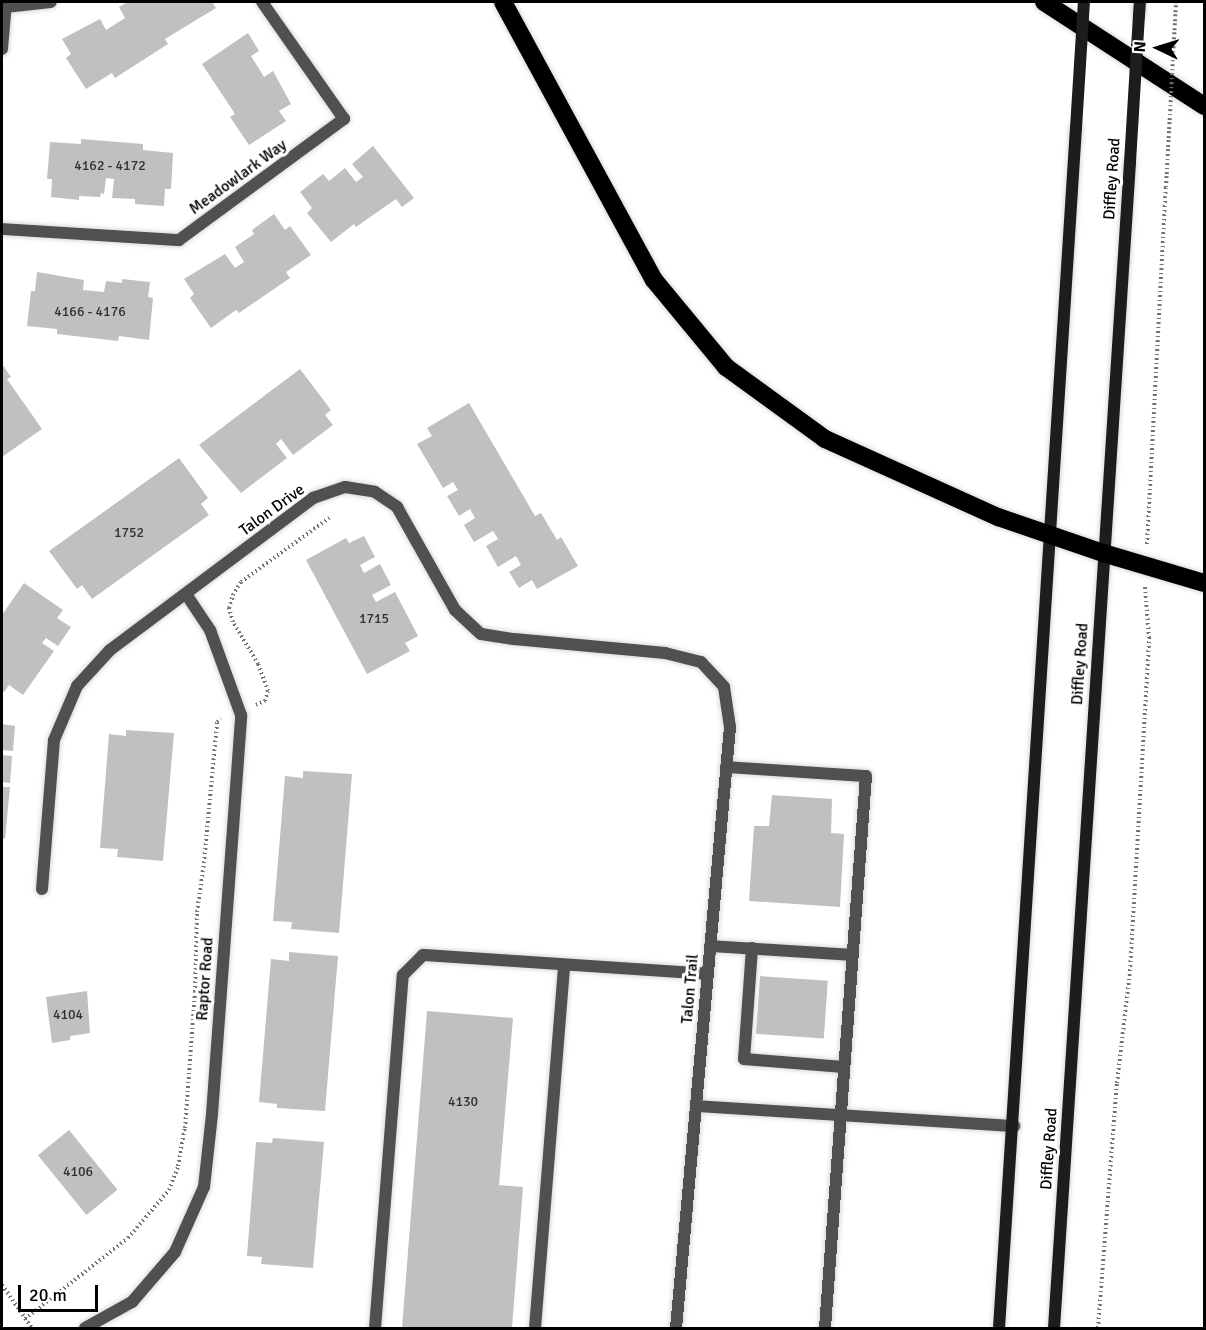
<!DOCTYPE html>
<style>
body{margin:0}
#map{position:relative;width:1206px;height:1330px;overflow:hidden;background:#fff;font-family:Signika,sans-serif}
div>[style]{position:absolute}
.building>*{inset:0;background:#c0c0c0;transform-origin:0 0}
.path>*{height:4px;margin-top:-2px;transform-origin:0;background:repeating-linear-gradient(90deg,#727272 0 1.5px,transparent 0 4.5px)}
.roads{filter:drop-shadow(0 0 2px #dbdbdb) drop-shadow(0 0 2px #dbdbdb)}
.lane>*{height:12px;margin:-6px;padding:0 6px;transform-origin:6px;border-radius:6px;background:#505050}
.street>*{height:12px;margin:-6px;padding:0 6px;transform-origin:6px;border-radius:6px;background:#505050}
.secondary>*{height:12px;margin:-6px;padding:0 6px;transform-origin:6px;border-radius:6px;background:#1d1d1d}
.highway>*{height:18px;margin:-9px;padding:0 9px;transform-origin:9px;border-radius:9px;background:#000}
.path-bridge>*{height:4px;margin-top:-2px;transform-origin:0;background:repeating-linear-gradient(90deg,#727272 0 1.5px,transparent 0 4.5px)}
.secondary-bridge>*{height:12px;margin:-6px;padding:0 6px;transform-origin:6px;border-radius:6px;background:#1d1d1d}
span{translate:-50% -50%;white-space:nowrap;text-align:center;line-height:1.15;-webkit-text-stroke:6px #fff;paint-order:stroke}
.number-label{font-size:14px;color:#303030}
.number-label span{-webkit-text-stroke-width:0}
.street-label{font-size:16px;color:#000}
.frame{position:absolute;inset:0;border:3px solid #000;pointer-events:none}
.north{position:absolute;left:1128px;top:18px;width:60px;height:60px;-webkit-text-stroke:4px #fff;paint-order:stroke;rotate:274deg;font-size:16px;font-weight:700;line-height:24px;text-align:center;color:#000}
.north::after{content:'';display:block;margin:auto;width:21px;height:27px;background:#000;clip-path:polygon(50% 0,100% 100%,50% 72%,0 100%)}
.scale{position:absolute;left:18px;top:1285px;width:80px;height:27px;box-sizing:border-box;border:3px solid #000;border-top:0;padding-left:8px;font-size:18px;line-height:21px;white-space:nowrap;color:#000;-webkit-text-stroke:4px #fff;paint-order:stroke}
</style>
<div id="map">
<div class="building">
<i style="clip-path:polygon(128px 2px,212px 2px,216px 8px,165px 39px,168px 44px,115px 78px,112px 73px,86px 89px,66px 58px,71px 54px,62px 39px,100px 19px,106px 30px,125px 18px,119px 7px)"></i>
<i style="clip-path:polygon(248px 33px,259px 51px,251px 56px,264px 77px,273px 71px,291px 104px,279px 111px,286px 121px,249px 145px,230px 117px,235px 114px,202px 64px)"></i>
<i style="clip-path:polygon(81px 139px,143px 144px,143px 150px,173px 153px,171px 189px,165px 189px,164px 206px,135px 204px,135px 199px,112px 198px,114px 179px,106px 178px,104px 194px,101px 193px,100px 197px,79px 196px,79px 200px,51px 197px,52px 179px,47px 179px,50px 142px,81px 144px)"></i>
<i style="clip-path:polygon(373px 146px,414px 198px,402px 207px,396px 199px,356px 227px,354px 224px,331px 242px,307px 213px,312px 208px,300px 192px,323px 174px,329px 181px,345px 168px,356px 182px,363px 177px,352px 164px)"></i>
<i style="clip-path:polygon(274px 214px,285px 230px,290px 226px,311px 255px,286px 272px,290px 278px,239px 313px,236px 310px,211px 328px,190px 298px,194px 294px,184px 279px,225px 254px,235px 268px,244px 262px,235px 247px,254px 234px,252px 230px)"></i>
<i style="clip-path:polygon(37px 272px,84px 280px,83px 290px,104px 292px,106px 281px,122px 283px,122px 279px,150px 282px,148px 297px,153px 298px,149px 340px,119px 336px,118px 341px,57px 334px,57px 329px,27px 326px,31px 291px,35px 291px)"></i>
<i style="clip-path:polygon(2px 364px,11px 377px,7px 379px,42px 429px,2px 457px)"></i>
<i style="clip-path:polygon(300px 369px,331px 410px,325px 415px,333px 425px,293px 455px,281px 439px,276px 444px,287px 458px,241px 493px,199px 445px)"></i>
<i style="clip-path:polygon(469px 403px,535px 516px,541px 513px,557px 540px,561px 537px,578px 566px,537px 589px,532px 580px,519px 588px,509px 572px,521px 565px,516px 556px,498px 567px,486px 546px,498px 539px,493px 531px,474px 542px,464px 525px,475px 518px,470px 509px,459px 516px,447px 496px,458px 490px,453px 482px,443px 488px,417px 444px,432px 436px,427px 428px)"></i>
<i style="clip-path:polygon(179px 458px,208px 498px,201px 504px,209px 515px,92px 599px,82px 585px,77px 589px,49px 551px)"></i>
<i style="clip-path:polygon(364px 536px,375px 557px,360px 565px,364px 573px,380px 564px,391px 585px,372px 595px,376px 602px,395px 592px,418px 636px,405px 643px,410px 651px,367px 674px,306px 560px,346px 538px,349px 543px)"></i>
<i style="clip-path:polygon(24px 583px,63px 610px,57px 618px,71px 627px,58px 646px,46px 638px,42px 643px,54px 651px,23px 695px,9px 685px,4px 692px,2px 690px,2px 615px)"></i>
<i style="clip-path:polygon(2px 724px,15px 726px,13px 751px,2px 750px)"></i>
<i style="clip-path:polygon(126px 730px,174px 733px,163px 861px,117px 857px,118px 849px,100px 848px,109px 734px,126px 736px)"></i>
<i style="clip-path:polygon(2px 755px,12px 756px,10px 783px,2px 782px)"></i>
<i style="clip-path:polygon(303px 771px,352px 774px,339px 933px,291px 929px,292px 922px,273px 921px,285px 776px,303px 778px)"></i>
<i style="clip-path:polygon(2px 787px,10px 787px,5px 839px,2px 838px)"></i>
<i style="clip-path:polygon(772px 795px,832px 799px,831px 833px,844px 834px,840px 907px,749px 901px,754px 826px,769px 826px)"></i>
<i style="clip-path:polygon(289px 952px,338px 956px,325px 1111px,277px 1108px,277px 1104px,259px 1102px,271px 959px,289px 961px)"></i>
<i style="left:760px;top:976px;width:68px;height:58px;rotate:4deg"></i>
<i style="clip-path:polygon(87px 991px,90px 1033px,70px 1036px,70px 1040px,52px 1043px,46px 997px)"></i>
<i style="clip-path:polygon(427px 1011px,513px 1018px,499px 1185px,523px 1187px,512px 1328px,402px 1328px)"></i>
<i style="left:69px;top:1130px;width:77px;height:40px;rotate:51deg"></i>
<i style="clip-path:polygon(273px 1138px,324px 1142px,313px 1268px,261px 1264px,262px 1257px,247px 1256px,256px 1142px,272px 1143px)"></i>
</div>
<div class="path">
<i style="left:1147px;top:544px;width:358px;rotate:-87deg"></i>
<i style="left:256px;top:705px;width:10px;rotate:-24deg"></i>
<i style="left:265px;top:701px;width:10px;rotate:-73deg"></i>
<i style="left:268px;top:691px;width:29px;rotate:-110deg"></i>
<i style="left:258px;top:664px;width:49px;rotate:-120.8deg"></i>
<i style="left:233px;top:622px;width:15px;rotate:-106deg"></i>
<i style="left:229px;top:608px;width:14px;rotate:-73deg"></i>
<i style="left:233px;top:595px;width:15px;rotate:-58deg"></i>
<i style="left:241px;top:582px;width:109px;rotate:-36deg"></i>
<i style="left:2px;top:1285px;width:52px;rotate:55.1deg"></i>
<i style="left:25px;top:1319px;width:131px;rotate:-38.2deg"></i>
<i style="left:128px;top:1238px;width:63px;rotate:-49.5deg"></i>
<i style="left:169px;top:1190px;width:26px;rotate:-69deg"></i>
<i style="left:178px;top:1166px;width:39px;rotate:-80deg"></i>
<i style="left:185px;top:1128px;width:136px;rotate:-85.8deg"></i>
<i style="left:195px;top:992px;width:80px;rotate:-88.6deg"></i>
<i style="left:197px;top:912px;width:49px;rotate:-81.9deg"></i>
<i style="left:204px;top:863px;width:142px;rotate:-84.7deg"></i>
<i style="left:217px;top:722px;width:5px;rotate:-37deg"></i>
<i style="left:1098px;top:1328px;width:246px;rotate:-85.6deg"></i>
<i style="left:1117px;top:1083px;width:113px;rotate:-83.4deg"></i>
<i style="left:1130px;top:971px;width:334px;rotate:-86.7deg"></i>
<i style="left:1149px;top:638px;width:51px;rotate:-94.5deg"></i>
</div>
<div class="roads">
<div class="lane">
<i style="left:726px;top:767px;width:140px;rotate:3.7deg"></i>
<i style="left:866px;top:776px;width:554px;rotate:94.25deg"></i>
<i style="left:710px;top:946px;width:142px;rotate:3.6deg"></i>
<i style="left:752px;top:948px;width:111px;rotate:94.1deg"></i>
<i style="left:744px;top:1059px;width:100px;rotate:4.6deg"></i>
<i style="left:375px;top:1328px;width:354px;rotate:-85.5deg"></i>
<i style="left:403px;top:975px;width:28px;rotate:-45deg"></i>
<i style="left:423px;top:955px;width:285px;rotate:3.8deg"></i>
<i style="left:535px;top:1328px;width:364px;rotate:-85.4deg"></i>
</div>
<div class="street">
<i style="left:5px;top:7px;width:46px;rotate:-6.2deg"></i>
<i style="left:2px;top:49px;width:47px;rotate:-85.1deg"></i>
<i style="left:2px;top:229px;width:177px;rotate:3.6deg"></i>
<i style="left:179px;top:240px;width:205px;rotate:-36.3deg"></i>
<i style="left:344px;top:119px;width:143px;rotate:-125deg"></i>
<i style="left:42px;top:889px;width:149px;rotate:-85.4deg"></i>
<i style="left:54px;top:740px;width:59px;rotate:-66.9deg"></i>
<i style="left:77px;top:686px;width:49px;rotate:-47.5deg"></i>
<i style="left:110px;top:650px;width:254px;rotate:-36.8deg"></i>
<i style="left:313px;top:498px;width:34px;rotate:-19deg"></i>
<i style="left:345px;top:487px;width:30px;rotate:9deg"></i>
<i style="left:375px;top:492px;width:27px;rotate:34deg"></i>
<i style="left:397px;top:507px;width:118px;rotate:60.6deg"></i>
<i style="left:455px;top:610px;width:35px;rotate:43deg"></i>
<i style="left:481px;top:634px;width:33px;rotate:9deg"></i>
<i style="left:514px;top:639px;width:152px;rotate:5.3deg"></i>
<i style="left:665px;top:653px;width:37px;rotate:14deg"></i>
<i style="left:701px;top:662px;width:34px;rotate:47deg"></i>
<i style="left:724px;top:687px;width:40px;rotate:81.5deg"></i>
<i style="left:730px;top:727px;width:603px;rotate:95.13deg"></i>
<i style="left:696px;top:1106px;width:319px;rotate:3.6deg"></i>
<i style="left:85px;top:1328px;width:54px;rotate:-29deg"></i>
<i style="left:132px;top:1302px;width:66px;rotate:-49.3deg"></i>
<i style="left:175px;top:1252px;width:71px;rotate:-66deg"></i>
<i style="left:204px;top:1187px;width:73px;rotate:-83.7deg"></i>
<i style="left:212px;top:1114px;width:400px;rotate:-85.8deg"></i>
<i style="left:241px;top:715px;width:90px;rotate:-110deg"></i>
<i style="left:210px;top:630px;width:43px;rotate:-123.7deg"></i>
</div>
<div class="secondary">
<i style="left:1139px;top:15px;width:13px;rotate:-86deg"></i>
<i style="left:999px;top:1328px;width:1202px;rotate:-86.33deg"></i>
<i style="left:1054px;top:1328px;width:1168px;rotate:-86.27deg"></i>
</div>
<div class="highway">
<i style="left:503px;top:2px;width:316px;rotate:61.5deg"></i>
<i style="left:654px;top:280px;width:113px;rotate:50.4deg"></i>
<i style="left:726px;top:367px;width:122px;rotate:36deg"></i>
<i style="left:825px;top:439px;width:190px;rotate:24.3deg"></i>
<i style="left:998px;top:517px;width:111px;rotate:18.9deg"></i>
<i style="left:1103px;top:553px;width:105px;rotate:16.5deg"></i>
<i style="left:1044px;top:2px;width:191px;rotate:33deg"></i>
</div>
</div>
<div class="path-bridge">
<i style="left:1166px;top:187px;width:185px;rotate:-86.9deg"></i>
</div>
<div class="secondary-bridge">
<i style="left:1076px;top:128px;width:126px;rotate:-86.4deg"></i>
<i style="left:1130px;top:162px;width:147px;rotate:-86.5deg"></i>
</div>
<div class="number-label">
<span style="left:110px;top:166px">4162 - 4172</span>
<span style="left:90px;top:312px">4166 - 4176</span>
<span style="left:129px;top:533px">1752</span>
<span style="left:374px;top:619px">1715</span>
<span style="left:68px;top:1015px">4104</span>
<span style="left:463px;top:1102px">4130</span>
<span style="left:78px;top:1172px">4106</span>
</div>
<div class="street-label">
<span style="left:238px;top:177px;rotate:-36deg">Meadowlark Way</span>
<span style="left:1112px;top:179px;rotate:-86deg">Diffley Road</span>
<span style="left:272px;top:510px;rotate:-36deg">Talon Drive</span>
<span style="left:1080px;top:664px;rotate:-86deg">Diffley Road</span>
<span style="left:205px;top:979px;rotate:-86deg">Raptor Road</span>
<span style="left:690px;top:989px;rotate:-85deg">Talon Trail</span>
<span style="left:1049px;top:1149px;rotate:-86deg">Diffley Road</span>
</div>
<div class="frame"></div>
<div class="north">N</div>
<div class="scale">20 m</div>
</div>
